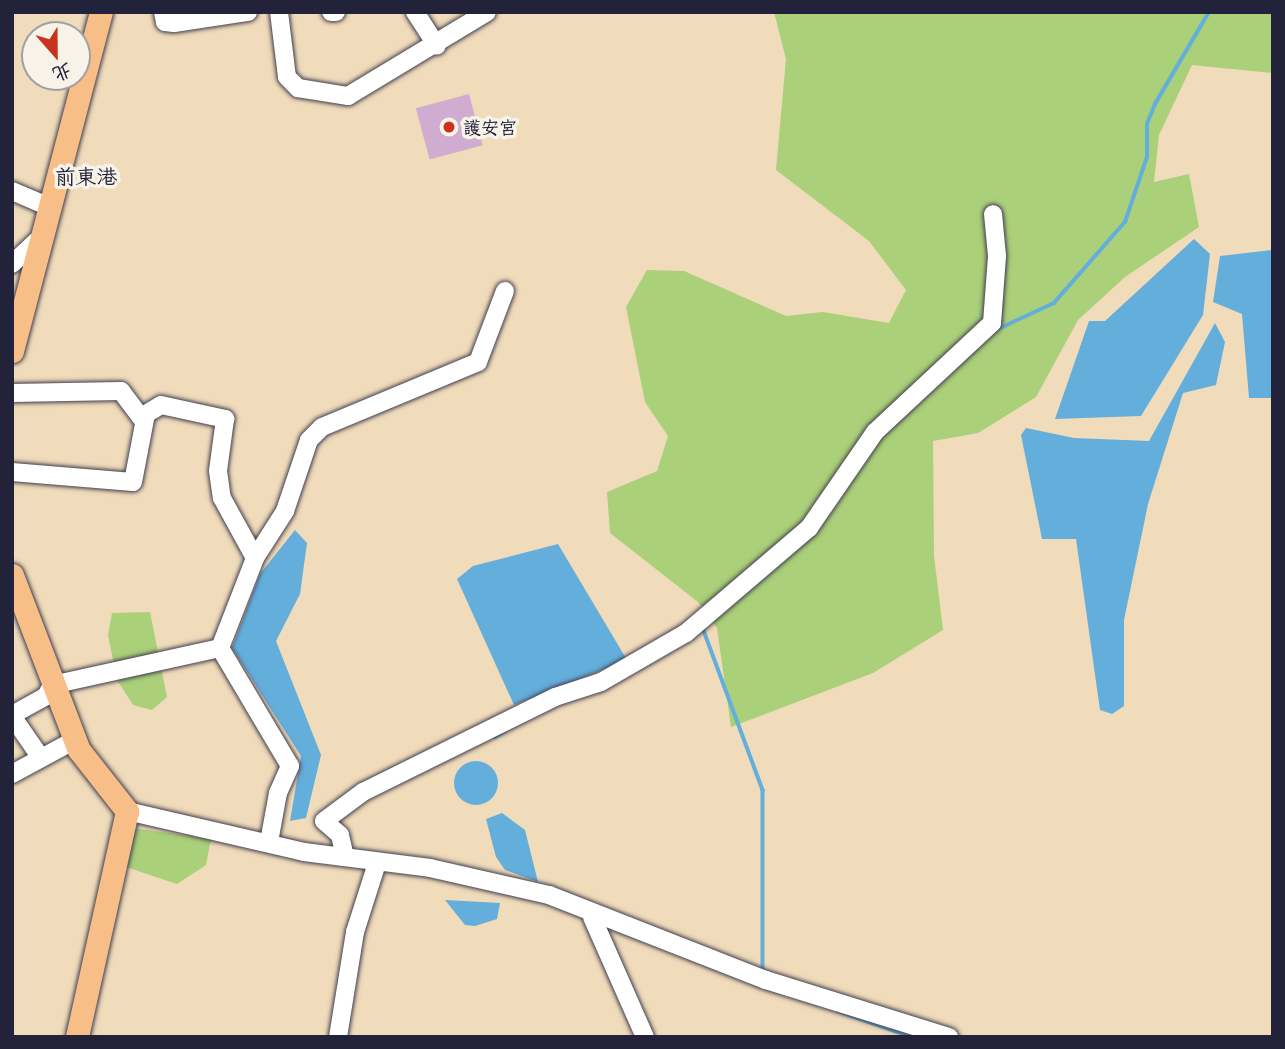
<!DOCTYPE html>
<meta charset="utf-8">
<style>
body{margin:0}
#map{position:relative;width:1285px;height:1049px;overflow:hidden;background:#f0dbba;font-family:"Playpen Sans","LXGW WenKai TC",sans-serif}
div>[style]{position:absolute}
.green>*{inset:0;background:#aad079}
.water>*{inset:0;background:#64aedc}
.round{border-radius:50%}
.stream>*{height:3.5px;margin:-1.75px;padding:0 1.75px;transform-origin:1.75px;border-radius:1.75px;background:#64aedc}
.building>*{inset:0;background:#d1acd1;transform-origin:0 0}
.roads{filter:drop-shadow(0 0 2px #413e4e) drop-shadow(0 0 2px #413e4e)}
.minor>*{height:18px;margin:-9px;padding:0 9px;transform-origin:9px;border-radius:9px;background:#fff}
.major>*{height:23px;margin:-11.5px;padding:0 11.5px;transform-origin:11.5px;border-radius:11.5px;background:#f7be87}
.dots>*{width:19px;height:19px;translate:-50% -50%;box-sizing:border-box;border:4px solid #f7f3e8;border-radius:50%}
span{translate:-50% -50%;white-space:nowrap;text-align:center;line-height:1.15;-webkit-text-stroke:7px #f7f3e8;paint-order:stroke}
.poi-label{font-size:18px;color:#22223b}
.left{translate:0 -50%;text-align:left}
.quarter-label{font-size:21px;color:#22223b}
.frame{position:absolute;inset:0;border:14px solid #22223b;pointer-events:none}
.north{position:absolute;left:21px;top:21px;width:70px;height:70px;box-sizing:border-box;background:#f7f3e8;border:2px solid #a29fa3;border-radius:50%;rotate:159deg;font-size:19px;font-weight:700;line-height:28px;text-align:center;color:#22223b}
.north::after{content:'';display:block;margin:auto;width:24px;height:32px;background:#c8321e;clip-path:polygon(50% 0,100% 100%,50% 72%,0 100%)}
</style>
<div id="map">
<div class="green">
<i style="clip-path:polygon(774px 12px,1273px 12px,1273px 73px,1192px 65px,1159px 135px,1154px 182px,1189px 174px,1199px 227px,1125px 277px,1078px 320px,1036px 397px,978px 433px,933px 441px,934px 556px,943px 630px,873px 673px,731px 727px,717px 628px,698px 602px,610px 533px,607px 492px,657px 471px,668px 436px,645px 402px,626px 307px,647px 270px,684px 271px,786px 316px,823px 312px,889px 323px,906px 290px,869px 241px,776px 170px,786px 59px)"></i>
<i style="clip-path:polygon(150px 612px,167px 697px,152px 710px,133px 705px,117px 680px,108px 635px,112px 613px)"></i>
<i style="clip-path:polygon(133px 828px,211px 839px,206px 865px,177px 884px,123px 866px)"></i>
</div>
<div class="water">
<i style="clip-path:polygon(1194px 239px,1210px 254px,1203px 315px,1141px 416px,1055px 419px,1089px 321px,1105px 321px)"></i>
<i style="clip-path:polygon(1273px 250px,1273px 398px,1249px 398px,1242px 314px,1213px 302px,1220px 256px)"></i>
<i style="clip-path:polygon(1215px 323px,1225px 342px,1216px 385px,1183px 393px,1148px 504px,1124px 620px,1124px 706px,1112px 714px,1100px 710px,1076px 539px,1042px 539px,1021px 435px,1026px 428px,1074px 438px,1149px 441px)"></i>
<i style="clip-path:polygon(295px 530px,307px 543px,300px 594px,276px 641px,321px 755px,306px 818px,290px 821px,301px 756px,232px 648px,260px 574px)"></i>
<i style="clip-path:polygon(558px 544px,627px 660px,514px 705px,457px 579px,473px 566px)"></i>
<i class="round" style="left:454px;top:761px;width:44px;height:44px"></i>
<i style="clip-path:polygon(502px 813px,525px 830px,538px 882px,505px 870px,496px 857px,486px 819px)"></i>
<i style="clip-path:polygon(445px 900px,500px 903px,497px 919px,475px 926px,465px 925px)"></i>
</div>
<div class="stream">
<i style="left:996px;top:330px;width:64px;rotate:-25deg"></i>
<i style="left:1054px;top:303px;width:108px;rotate:-48.8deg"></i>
<i style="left:1125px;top:222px;width:69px;rotate:-71.3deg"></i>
<i style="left:1147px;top:157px;width:33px;rotate:-90deg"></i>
<i style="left:1147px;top:124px;width:22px;rotate:-68deg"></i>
<i style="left:1155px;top:104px;width:107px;rotate:-59.6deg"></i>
<i style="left:703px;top:628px;width:173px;rotate:69.7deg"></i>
<i style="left:763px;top:790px;width:178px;rotate:90deg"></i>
<i style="left:495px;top:737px;width:12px;rotate:-31deg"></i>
<i style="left:838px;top:1011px;width:78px;rotate:19.4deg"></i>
</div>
<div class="building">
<i style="left:469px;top:94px;width:53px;height:55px;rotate:75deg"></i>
</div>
<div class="roads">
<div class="minor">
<i style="left:163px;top:12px;width:10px;rotate:79deg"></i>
<i style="left:165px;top:22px;width:9px;rotate:6deg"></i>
<i style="left:174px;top:23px;width:75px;rotate:-8.5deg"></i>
<i style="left:279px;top:12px;width:65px;rotate:83deg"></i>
<i style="left:287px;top:77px;width:16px;rotate:45deg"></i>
<i style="left:298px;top:88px;width:51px;rotate:9.1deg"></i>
<i style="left:348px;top:96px;width:162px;rotate:-31.1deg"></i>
<i style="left:331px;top:12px;width:5px"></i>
<i style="left:415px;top:12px;width:40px;rotate:57.1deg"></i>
<i style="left:12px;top:191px;width:38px;rotate:23deg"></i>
<i style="left:12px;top:264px;width:34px;rotate:-43deg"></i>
<i style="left:12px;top:393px;width:109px;rotate:-1.1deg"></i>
<i style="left:121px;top:391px;width:38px;rotate:53deg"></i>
<i style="left:12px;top:472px;width:121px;rotate:4.7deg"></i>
<i style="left:133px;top:482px;width:69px;rotate:-79.2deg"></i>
<i style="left:146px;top:414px;width:17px;rotate:-31deg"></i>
<i style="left:161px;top:405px;width:66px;rotate:12.3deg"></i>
<i style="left:225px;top:419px;width:52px;rotate:97.7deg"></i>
<i style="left:218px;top:471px;width:27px;rotate:82deg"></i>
<i style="left:222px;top:498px;width:68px;rotate:61.2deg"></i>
<i style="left:220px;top:648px;width:97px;rotate:-68.7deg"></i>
<i style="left:255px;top:558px;width:56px;rotate:-57.4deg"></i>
<i style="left:285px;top:511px;width:75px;rotate:-71.3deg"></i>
<i style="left:309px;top:440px;width:18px;rotate:-45deg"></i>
<i style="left:322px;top:427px;width:169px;rotate:-22.6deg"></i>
<i style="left:478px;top:362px;width:76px;rotate:-69.2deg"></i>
<i style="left:12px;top:715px;width:39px;rotate:-29deg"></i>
<i style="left:46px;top:696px;width:13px;rotate:-61deg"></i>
<i style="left:52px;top:685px;width:172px;rotate:-12.4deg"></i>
<i style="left:220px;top:648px;width:137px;rotate:59.3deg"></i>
<i style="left:290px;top:766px;width:30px;rotate:114deg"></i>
<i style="left:278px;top:793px;width:50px;rotate:100.4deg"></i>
<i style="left:12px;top:716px;width:51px;rotate:55.4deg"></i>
<i style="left:12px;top:774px;width:72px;rotate:-28.4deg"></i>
<i style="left:127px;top:811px;width:182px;rotate:13deg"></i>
<i style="left:304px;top:852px;width:127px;rotate:7.2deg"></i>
<i style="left:430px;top:868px;width:122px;rotate:12.8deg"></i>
<i style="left:549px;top:895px;width:233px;rotate:21.4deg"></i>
<i style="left:766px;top:980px;width:192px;rotate:17.3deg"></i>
<i style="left:345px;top:857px;width:23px;rotate:-103deg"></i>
<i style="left:340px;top:835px;width:21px;rotate:-139deg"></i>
<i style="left:324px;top:821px;width:49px;rotate:-36.6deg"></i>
<i style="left:363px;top:792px;width:214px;rotate:-26.3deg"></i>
<i style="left:555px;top:697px;width:48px;rotate:-18.1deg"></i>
<i style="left:601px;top:682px;width:98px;rotate:-30deg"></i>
<i style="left:686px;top:633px;width:162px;rotate:-40.5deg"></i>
<i style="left:809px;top:528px;width:116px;rotate:-55.5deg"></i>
<i style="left:875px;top:432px;width:160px;rotate:-43deg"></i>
<i style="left:992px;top:323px;width:67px;rotate:-85.7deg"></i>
<i style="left:997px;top:256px;width:42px;rotate:-95.4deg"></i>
<i style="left:592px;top:917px;width:131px;rotate:66.2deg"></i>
<i style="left:338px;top:1037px;width:106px;rotate:-80.8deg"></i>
<i style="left:355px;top:932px;width:69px;rotate:-72.3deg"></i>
</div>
<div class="major">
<i style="left:12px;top:351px;width:350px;rotate:-75.3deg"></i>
<i style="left:12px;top:575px;width:187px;rotate:69.1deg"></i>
<i style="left:79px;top:750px;width:78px;rotate:51.8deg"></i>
<i style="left:127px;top:811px;width:231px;rotate:102.5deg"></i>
</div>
</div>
<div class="dots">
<i style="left:449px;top:127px;background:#c8321e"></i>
</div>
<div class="poi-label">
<span class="left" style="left:463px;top:127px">護安宮</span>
</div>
<div class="quarter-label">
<span style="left:86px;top:175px">前東港</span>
</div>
<div class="frame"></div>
<div class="north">北</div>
</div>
